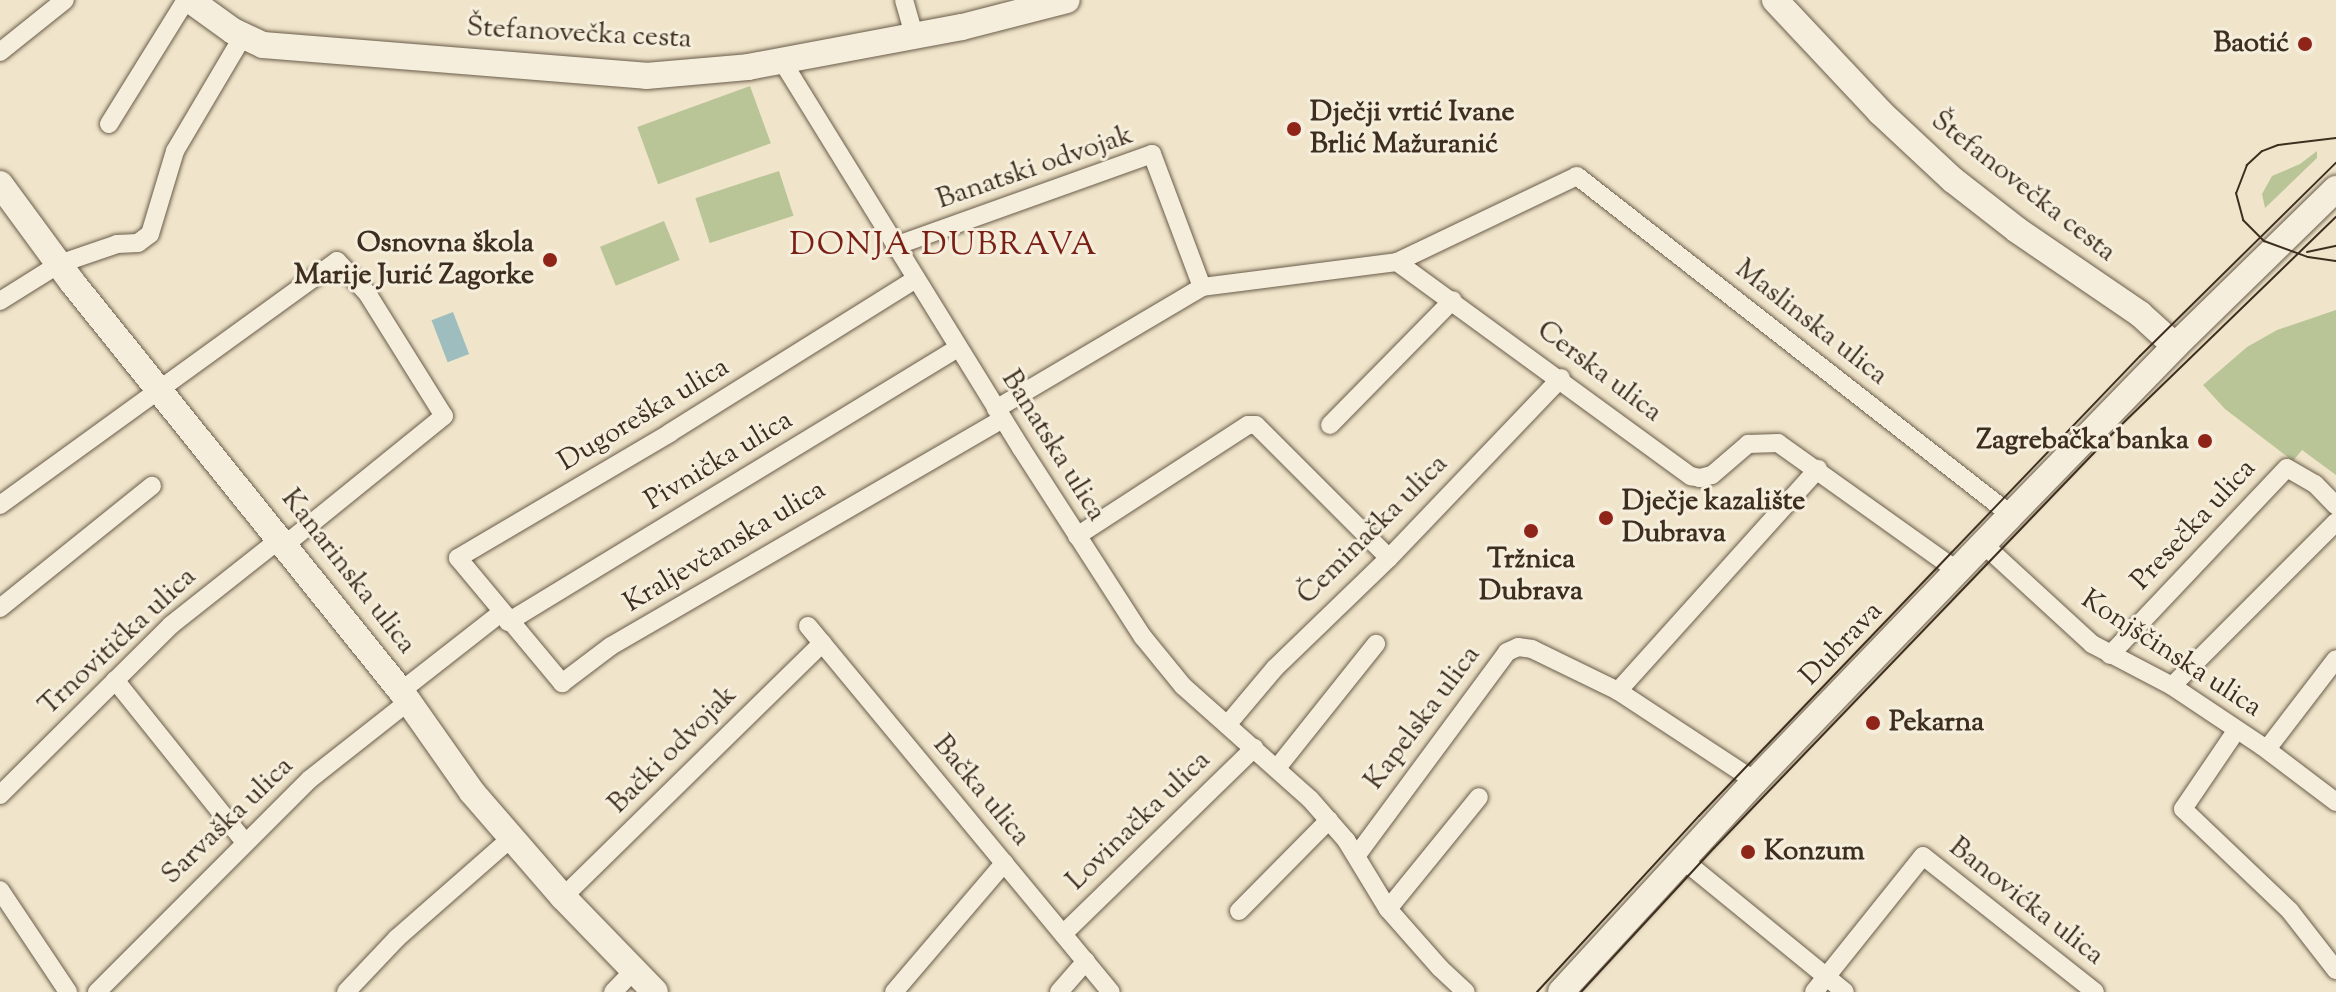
<!DOCTYPE html>
<meta charset="utf-8">
<style>
body{margin:0}
#map{position:relative;width:2336px;height:992px;overflow:hidden;background:#f0e5ca;font-family:"Sorts Mill Goudy",serif}
div>[style]{position:absolute}
.green>*{inset:0;background:#bac597;transform-origin:0 0}
.water>*{inset:0;background:#9dbdbf;transform-origin:0 0}
.roads{filter:drop-shadow(0 0 2px #6a5c4a) drop-shadow(0 0 2px #6a5c4a)}
.street>*{height:18px;margin:-9px;padding:0 9px;transform-origin:9px;border-radius:9px;background:#f5eedd}
.secondary>*{height:26px;margin:-13px;padding:0 13px;transform-origin:13px;border-radius:13px;background:#f5eedd}
.tram>*{height:2px;margin:-1px;padding:0 1px;transform-origin:1px;border-radius:1px;background:#3e2e1f}
.dots>*{width:22px;height:22px;translate:-50% -50%;box-sizing:border-box;border:4px solid #f5eedd;border-radius:50%}
span{translate:-50% -50%;white-space:nowrap;text-align:center;line-height:1.15;-webkit-text-stroke:6px #f5eedd;paint-order:stroke}
.street-label{font-size:28px;color:#3e2e1f}
.poi-label{font-size:28px;color:#3e2e1f;font-weight:700}
.right{translate:-100% -50%;text-align:right}
.left{translate:0 -50%;text-align:left}
.quarter-label{font-size:32px;color:#7a1f14;letter-spacing:2px}
</style>
<div id="map">
<div class="green">
<i style="left:750px;top:86px;width:61px;height:120px;rotate:70deg"></i>
<i style="clip-path:polygon(2317px 151px,2317px 158px,2265px 208px,2262px 194px,2272px 176px,2300px 164px)"></i>
<i style="left:779px;top:171px;width:47px;height:88px;rotate:72deg"></i>
<i style="left:664px;top:221px;width:42px;height:69px;rotate:68deg"></i>
<i style="clip-path:polygon(2336px 310px,2336px 475px,2302px 450px,2293px 461px,2225px 409px,2203px 385px,2247px 347px,2277px 330px)"></i>
</div>
<div class="water">
<i style="left:453px;top:312px;width:45px;height:23px;rotate:69deg"></i>
</div>
<div class="roads">
<div class="street">
<i style="left:904px;top:0;width:37px;rotate:74deg"></i>
<i style="left:0;top:52px;width:83px;rotate:-38.7deg"></i>
<i style="left:782px;top:61px;width:455px;rotate:58.3deg"></i>
<i style="left:1021px;top:448px;width:225px;rotate:57.2deg"></i>
<i style="left:1143px;top:637px;width:63px;rotate:50.8deg"></i>
<i style="left:1183px;top:686px;width:170px;rotate:41.7deg"></i>
<i style="left:1310px;top:799px;width:55px;rotate:48.7deg"></i>
<i style="left:1346px;top:840px;width:81px;rotate:58.7deg"></i>
<i style="left:1388px;top:909px;width:79px;rotate:48.6deg"></i>
<i style="left:1440px;top:968px;width:35px;rotate:43deg"></i>
<i style="left:109px;top:124px;width:146px;rotate:-58.2deg"></i>
<i style="left:895px;top:246px;width:273px;rotate:-19.7deg"></i>
<i style="left:1152px;top:154px;width:142px;rotate:69.4deg"></i>
<i style="left:1397px;top:262px;width:364px;rotate:36.1deg"></i>
<i style="left:1691px;top:476px;width:9px;rotate:13deg"></i>
<i style="left:1700px;top:478px;width:12px;rotate:-14deg"></i>
<i style="left:1712px;top:475px;width:48px;rotate:-40.7deg"></i>
<i style="left:1748px;top:444px;width:30px;rotate:-2deg"></i>
<i style="left:1778px;top:443px;width:210px;rotate:35.5deg"></i>
<i style="left:1949px;top:565px;width:11px;rotate:15deg"></i>
<i style="left:916px;top:279px;width:290px;rotate:148deg"></i>
<i style="left:670px;top:433px;width:246px;rotate:149.5deg"></i>
<i style="left:458px;top:558px;width:163px;rotate:50.2deg"></i>
<i style="left:562px;top:683px;width:61px;rotate:-37.1deg"></i>
<i style="left:611px;top:646px;width:452px;rotate:-30.1deg"></i>
<i style="left:0;top:301px;width:70px;rotate:-32.1deg"></i>
<i style="left:59px;top:264px;width:61px;rotate:-19deg"></i>
<i style="left:117px;top:244px;width:21px;rotate:-3deg"></i>
<i style="left:138px;top:243px;width:15px;rotate:-37deg"></i>
<i style="left:150px;top:234px;width:87px;rotate:-73.2deg"></i>
<i style="left:175px;top:151px;width:134px;rotate:-59.4deg"></i>
<i style="left:996px;top:409px;width:239px;rotate:-30.6deg"></i>
<i style="left:1202px;top:287px;width:197px;rotate:-7.3deg"></i>
<i style="left:1397px;top:262px;width:199px;rotate:-25.5deg"></i>
<i style="left:1577px;top:176px;width:551px;rotate:37.99deg"></i>
<i style="left:1330px;top:425px;width:175px;rotate:-45.5deg"></i>
<i style="left:0;top:505px;width:416px;rotate:-35.9deg"></i>
<i style="left:337px;top:261px;width:44px;rotate:46.8deg"></i>
<i style="left:367px;top:293px;width:145px;rotate:58deg"></i>
<i style="left:444px;top:416px;width:203px;rotate:141deg"></i>
<i style="left:1077px;top:536px;width:204px;rotate:-33deg"></i>
<i style="left:1248px;top:425px;width:8px"></i>
<i style="left:1256px;top:425px;width:188px;rotate:45deg"></i>
<i style="left:1983px;top:544px;width:148px;rotate:42.5deg"></i>
<i style="left:2092px;top:644px;width:90px;rotate:27.7deg"></i>
<i style="left:2172px;top:686px;width:108px;rotate:33.7deg"></i>
<i style="left:2262px;top:746px;width:93px;rotate:37.1deg"></i>
<i style="left:0;top:608px;width:195px;rotate:-38.8deg"></i>
<i style="left:508px;top:622px;width:527px;rotate:-31.34deg"></i>
<i style="left:808px;top:626px;width:475px;rotate:50.4deg"></i>
<i style="left:2110px;top:655px;width:257px;rotate:-46.6deg"></i>
<i style="left:2287px;top:468px;width:32px;rotate:30deg"></i>
<i style="left:2315px;top:484px;width:30px;rotate:46deg"></i>
<i style="left:115px;top:680px;width:208px;rotate:51.3deg"></i>
<i style="left:2172px;top:686px;width:232px;rotate:-45deg"></i>
<i style="left:401px;top:691px;width:127px;rotate:-38deg"></i>
<i style="left:1618px;top:691px;width:299px;rotate:-48deg"></i>
<i style="left:1227px;top:725px;width:75px;rotate:-49.9deg"></i>
<i style="left:1275px;top:668px;width:158px;rotate:-44deg"></i>
<i style="left:1389px;top:558px;width:249px;rotate:-46.3deg"></i>
<i style="left:2236px;top:731px;width:94px;rotate:124.2deg"></i>
<i style="left:2183px;top:809px;width:148px;rotate:43.6deg"></i>
<i style="left:2290px;top:911px;width:75px;rotate:52.1deg"></i>
<i style="left:2267px;top:749px;width:113px;rotate:-52.5deg"></i>
<i style="left:1277px;top:768px;width:159px;rotate:-51.4deg"></i>
<i style="left:0;top:795px;width:241px;rotate:-44.8deg"></i>
<i style="left:171px;top:625px;width:140px;rotate:-38.3deg"></i>
<i style="left:1357px;top:855px;width:252px;rotate:-53.5deg"></i>
<i style="left:1507px;top:652px;width:12px;rotate:-24deg"></i>
<i style="left:1518px;top:647px;width:14px;rotate:8deg"></i>
<i style="left:1532px;top:649px;width:96px;rotate:26deg"></i>
<i style="left:1618px;top:691px;width:164px;rotate:33.3deg"></i>
<i style="left:1682px;top:859px;width:210px;rotate:39.2deg"></i>
<i style="left:0;top:890px;width:123px;rotate:56.3deg"></i>
<i style="left:563px;top:897px;width:363px;rotate:-44.4deg"></i>
<i style="left:1388px;top:909px;width:144px;rotate:-50.9deg"></i>
<i style="left:1239px;top:911px;width:128px;rotate:-45.3deg"></i>
<i style="left:1063px;top:934px;width:267px;rotate:-44.2deg"></i>
<i style="left:97px;top:992px;width:301px;rotate:-45deg"></i>
<i style="left:310px;top:779px;width:126px;rotate:-38.2deg"></i>
<i style="left:346px;top:992px;width:74px;rotate:-46.6deg"></i>
<i style="left:397px;top:938px;width:150px;rotate:-41.2deg"></i>
<i style="left:613px;top:992px;width:30px;rotate:-46deg"></i>
<i style="left:894px;top:992px;width:170px;rotate:-49.5deg"></i>
<i style="left:1059px;top:992px;width:41px;rotate:-48.9deg"></i>
<i style="left:1814px;top:992px;width:174px;rotate:-51.3deg"></i>
<i style="left:1923px;top:856px;width:219px;rotate:38.3deg"></i>
</div>
<div class="secondary">
<i style="left:190px;top:0;width:53px;rotate:35.8deg"></i>
<i style="left:233px;top:31px;width:33px;rotate:25deg"></i>
<i style="left:263px;top:45px;width:384px;rotate:4.6deg"></i>
<i style="left:646px;top:76px;width:102px;rotate:-5deg"></i>
<i style="left:748px;top:67px;width:218px;rotate:-10.6deg"></i>
<i style="left:962px;top:27px;width:108px;rotate:-14.4deg"></i>
<i style="left:1775px;top:0;width:154px;rotate:46.8deg"></i>
<i style="left:1880px;top:112px;width:100px;rotate:43deg"></i>
<i style="left:1953px;top:180px;width:81px;rotate:38deg"></i>
<i style="left:2017px;top:230px;width:149px;rotate:34.3deg"></i>
<i style="left:2140px;top:314px;width:47px;rotate:42.4deg"></i>
<i style="left:0;top:184px;width:122px;rotate:53.7deg"></i>
<i style="left:72px;top:282px;width:525px;rotate:51.19deg"></i>
<i style="left:401px;top:691px;width:123px;rotate:54.9deg"></i>
<i style="left:472px;top:792px;width:139px;rotate:49.1deg"></i>
<i style="left:563px;top:897px;width:132px;rotate:45.9deg"></i>
<i style="left:1561px;top:992px;width:287px;rotate:-47.4deg"></i>
<i style="left:1755px;top:781px;width:365px;rotate:-46.1deg"></i>
<i style="left:2008px;top:518px;width:240px;rotate:-45.8deg"></i>
<i style="left:2175px;top:346px;width:225px;rotate:-44.3deg"></i>
</div>
</div>
<div class="tram">
<i style="left:2336px;top:138px;width:58px;rotate:173.1deg"></i>
<i style="left:2278px;top:145px;width:17px;rotate:159deg"></i>
<i style="left:2262px;top:151px;width:21px;rotate:137deg"></i>
<i style="left:2247px;top:165px;width:30px;rotate:111deg"></i>
<i style="left:2236px;top:193px;width:28px;rotate:75deg"></i>
<i style="left:2243px;top:220px;width:30px;rotate:45deg"></i>
<i style="left:2264px;top:241px;width:47px;rotate:20deg"></i>
<i style="left:2308px;top:257px;width:28px;rotate:8deg"></i>
<i style="left:2307px;top:252px;width:30px;rotate:-12deg"></i>
<i style="left:1537px;top:992px;width:239px;rotate:-47.4deg"></i>
<i style="left:1699px;top:816px;width:637px;rotate:-46.21deg"></i>
<i style="left:2140px;top:356px;width:275px;rotate:-44.6deg"></i>
<i style="left:1581px;top:992px;width:196px;rotate:-47.3deg"></i>
<i style="left:1714px;top:848px;width:581px;rotate:-46.12deg"></i>
<i style="left:2117px;top:429px;width:305px;rotate:-44.1deg"></i>
</div>
<div class="dots">
<i style="left:2305px;top:44px;background:#8f2418"></i>
<i style="left:1294px;top:129px;background:#8f2418"></i>
<i style="left:550px;top:260px;background:#8f2418"></i>
<i style="left:2205px;top:441px;background:#8f2418"></i>
<i style="left:1606px;top:518px;background:#8f2418"></i>
<i style="left:1531px;top:531px;background:#8f2418"></i>
<i style="left:1873px;top:723px;background:#8f2418"></i>
<i style="left:1748px;top:852px;background:#8f2418"></i>
</div>
<div class="street-label">
<span style="left:579px;top:34px;rotate:3deg">Štefanovečka cesta</span>
<span style="left:1035px;top:168px;rotate:-19deg">Banatski odvojak</span>
<span style="left:2023px;top:187px;rotate:38deg">Štefanovečka cesta</span>
<span style="left:1811px;top:323px;rotate:38deg">Maslinska ulica</span>
<span style="left:1599px;top:372px;rotate:37deg">Cerska ulica</span>
<span style="left:644px;top:415px;rotate:-31deg">Dugoreška ulica</span>
<span style="left:1053px;top:446px;rotate:58deg">Banatska ulica</span>
<span style="left:719px;top:461px;rotate:-31deg">Pivnička ulica</span>
<span style="left:2194px;top:525px;rotate:-47deg">Presečka ulica</span>
<span style="left:1373px;top:530px;rotate:-45deg">Čeminačka ulica</span>
<span style="left:725px;top:547px;rotate:-31deg">Kraljevčanska ulica</span>
<span style="left:348px;top:572px;rotate:52deg">Kanarinska ulica</span>
<span style="left:118px;top:642px;rotate:-43deg">Trnovitička ulica</span>
<span style="left:1842px;top:644px;rotate:-46deg">Dubrava</span>
<span style="left:2171px;top:654px;rotate:33deg">Konjščinska ulica</span>
<span style="left:1423px;top:718px;rotate:-53deg">Kapelska ulica</span>
<span style="left:673px;top:750px;rotate:-45deg">Bački odvojak</span>
<span style="left:981px;top:791px;rotate:50deg">Bačka ulica</span>
<span style="left:228px;top:821px;rotate:-44deg">Sarvaška ulica</span>
<span style="left:1139px;top:821px;rotate:-44deg">Lovinačka ulica</span>
<span style="left:2026px;top:902px;rotate:38deg">Banovićka ulica</span>
</div>
<div class="poi-label">
<span class="right" style="left:2289px;top:44px">Baotić</span>
<span class="left" style="left:1310px;top:129px">Dječji vrtić Ivane<br>Brlić Mažuranić</span>
<span class="right" style="left:534px;top:260px">Osnovna škola<br>Marije Jurić Zagorke</span>
<span class="right" style="left:2189px;top:441px">Zagrebačka banka</span>
<span class="left" style="left:1622px;top:518px">Dječje kazalište<br>Dubrava</span>
<span style="left:1531px;top:576px">Tržnica<br>Dubrava</span>
<span class="left" style="left:1889px;top:723px">Pekarna</span>
<span class="left" style="left:1764px;top:852px">Konzum</span>
</div>
<div class="quarter-label">
<span style="left:944px;top:246px">DONJA DUBRAVA</span>
</div>
</div>
